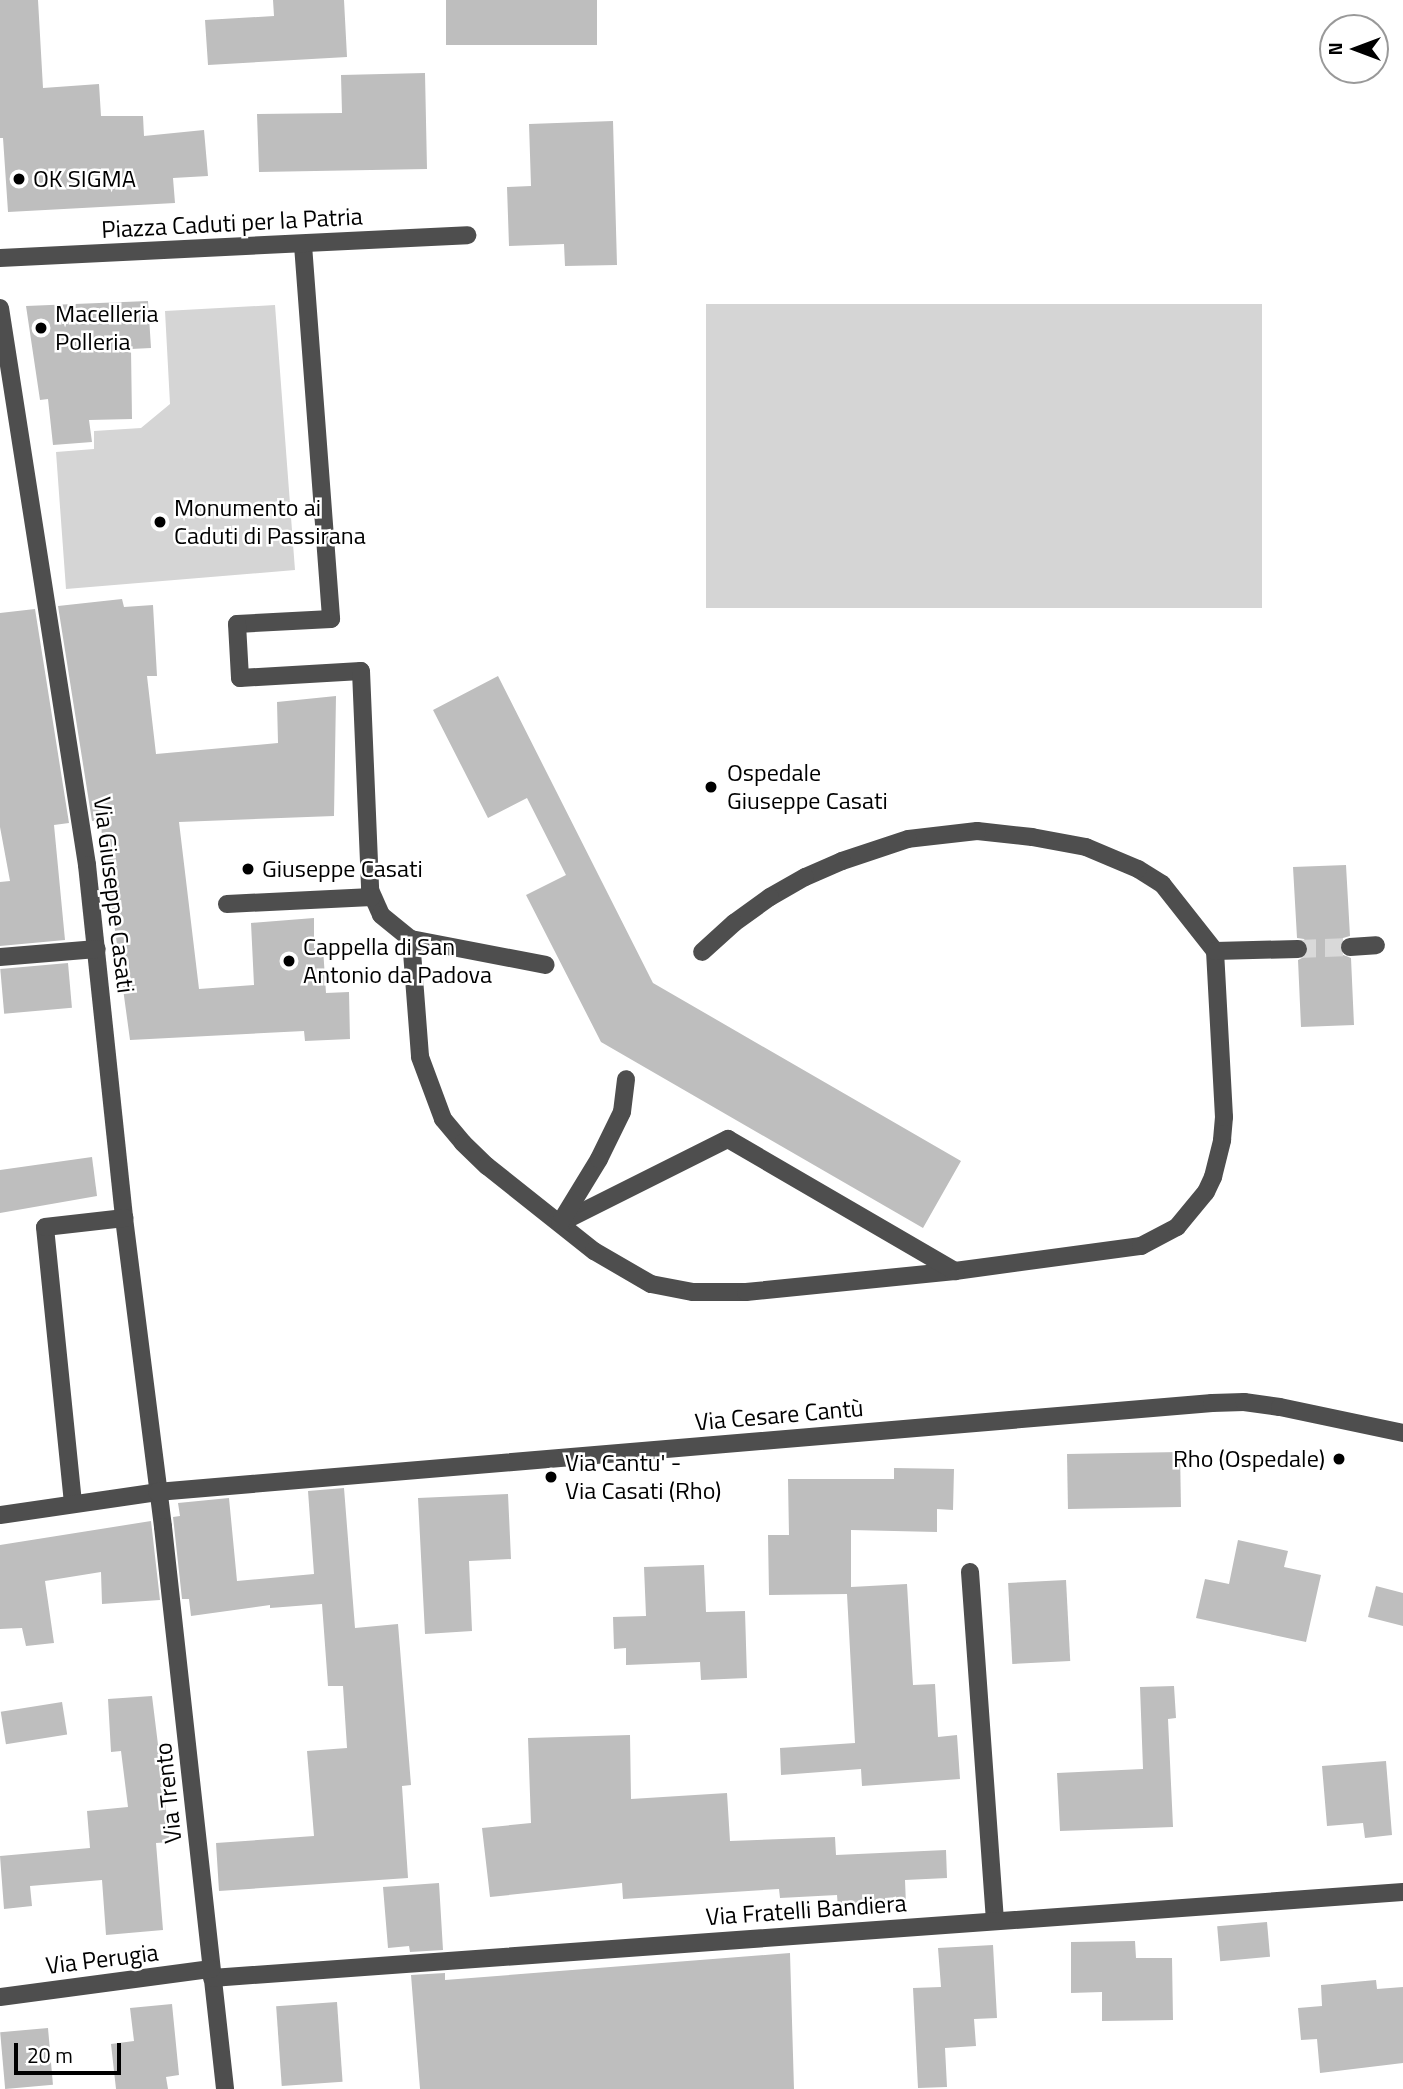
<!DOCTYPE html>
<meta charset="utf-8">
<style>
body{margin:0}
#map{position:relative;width:1403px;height:2089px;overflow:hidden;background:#fff;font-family:"Titillium Web",sans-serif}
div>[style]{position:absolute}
.green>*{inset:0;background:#d5d5d5;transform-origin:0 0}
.building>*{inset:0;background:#bebebe;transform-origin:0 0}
.minor-tunnel>*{height:18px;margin-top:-9px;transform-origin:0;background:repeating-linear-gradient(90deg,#d9d9d9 0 18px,transparent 0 27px)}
.minor>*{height:18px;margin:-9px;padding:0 9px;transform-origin:9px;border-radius:9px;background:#4e4e4e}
.dots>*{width:19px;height:19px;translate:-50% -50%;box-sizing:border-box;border:4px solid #fff;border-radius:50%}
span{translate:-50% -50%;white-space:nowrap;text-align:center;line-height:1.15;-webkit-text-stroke:5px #fff;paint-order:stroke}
.poi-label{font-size:24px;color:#000}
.left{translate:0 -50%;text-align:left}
.right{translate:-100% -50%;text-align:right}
.street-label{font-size:24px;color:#000}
.north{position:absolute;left:1319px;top:14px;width:70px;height:70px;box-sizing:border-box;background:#fff;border:2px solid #999;border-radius:50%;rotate:270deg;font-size:19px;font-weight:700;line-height:28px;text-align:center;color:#000}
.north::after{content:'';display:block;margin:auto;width:24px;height:32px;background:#000;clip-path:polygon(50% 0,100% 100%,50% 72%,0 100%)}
.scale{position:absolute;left:14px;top:2043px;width:107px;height:32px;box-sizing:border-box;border:4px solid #000;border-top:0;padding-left:9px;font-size:21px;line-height:24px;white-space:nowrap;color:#000;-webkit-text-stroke:5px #fff;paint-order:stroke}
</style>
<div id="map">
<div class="green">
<i style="left:1262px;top:304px;width:304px;height:556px;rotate:90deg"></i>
<i style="clip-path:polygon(275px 305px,295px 570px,66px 589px,56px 452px,94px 449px,94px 431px,141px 428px,170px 404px,165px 311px)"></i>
</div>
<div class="building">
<i style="clip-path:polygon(0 0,38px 0,43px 88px,99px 84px,101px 116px,143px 116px,144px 136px,204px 130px,208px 176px,173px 178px,175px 203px,8px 212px,3px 138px,0 138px)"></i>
<i style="clip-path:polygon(273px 0,344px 0,347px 57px,208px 65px,205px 20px,274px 16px)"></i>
<i style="left:446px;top:0;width:151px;height:45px"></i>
<i style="clip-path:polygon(425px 73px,427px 169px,259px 172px,257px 114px,342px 113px,341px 75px)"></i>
<i style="clip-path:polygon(613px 121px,617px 265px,565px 266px,564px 244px,509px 246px,507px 187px,531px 186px,529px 124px)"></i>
<i style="clip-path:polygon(148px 301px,151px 348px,131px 349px,132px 419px,89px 420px,92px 442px,53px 445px,48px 399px,40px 400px,26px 306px)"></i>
<i style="clip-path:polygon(122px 599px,124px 607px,153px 605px,157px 676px,147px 676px,156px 754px,278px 743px,277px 702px,336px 696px,334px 816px,179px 822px,199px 989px,254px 985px,251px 923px,314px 918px,314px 948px,323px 948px,326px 993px,349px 992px,350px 1039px,305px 1041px,304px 1031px,130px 1040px,100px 820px,92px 821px,58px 606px)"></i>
<i style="clip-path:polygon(35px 609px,69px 823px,54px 825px,65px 940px,0 946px,0 882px,10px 881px,0 827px,0 613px)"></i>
<i style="clip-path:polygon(498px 676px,653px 983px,961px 1161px,923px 1228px,601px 1042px,526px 895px,566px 875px,527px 798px,488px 818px,433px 710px)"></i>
<i style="clip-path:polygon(1346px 865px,1350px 936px,1343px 938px,1339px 947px,1341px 954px,1351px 958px,1354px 1025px,1301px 1027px,1298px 960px,1308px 955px,1309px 948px,1304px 939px,1297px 938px,1293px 867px)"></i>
<i style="left:68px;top:963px;width:45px;height:68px;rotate:85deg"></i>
<i style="clip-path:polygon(92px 1157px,97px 1196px,0 1213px,0 1170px)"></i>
<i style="left:1180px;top:1452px;width:55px;height:113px;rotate:89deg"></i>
<i style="clip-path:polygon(894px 1468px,954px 1469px,953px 1510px,937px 1509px,937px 1532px,851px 1530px,851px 1587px,907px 1584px,913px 1685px,935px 1684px,938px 1737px,957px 1735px,960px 1779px,862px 1786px,861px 1769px,781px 1775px,780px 1748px,855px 1743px,847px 1594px,769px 1595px,768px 1535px,789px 1535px,788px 1479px,894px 1479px)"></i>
<i style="clip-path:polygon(344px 1488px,355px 1628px,398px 1624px,411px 1785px,402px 1786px,408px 1878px,219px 1891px,216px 1843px,314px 1836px,307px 1751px,347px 1748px,343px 1686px,328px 1686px,322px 1604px,270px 1608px,270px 1605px,191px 1616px,189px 1599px,182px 1599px,173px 1517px,180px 1516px,178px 1503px,229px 1498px,237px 1581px,314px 1574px,308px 1491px)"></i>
<i style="clip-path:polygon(508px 1494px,511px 1559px,469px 1561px,472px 1631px,425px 1634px,418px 1498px)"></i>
<i style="clip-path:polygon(151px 1521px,160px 1600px,102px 1604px,101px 1572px,45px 1581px,54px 1643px,26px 1646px,22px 1628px,0 1629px,0 1545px)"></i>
<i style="clip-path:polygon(1238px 1540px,1288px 1551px,1284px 1567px,1321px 1575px,1306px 1642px,1196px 1618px,1205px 1579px,1229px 1584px)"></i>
<i style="clip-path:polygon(704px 1565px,706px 1612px,745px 1611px,747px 1678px,701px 1680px,700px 1662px,626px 1665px,626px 1648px,614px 1649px,613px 1617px,646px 1616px,644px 1567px)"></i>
<i style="left:1066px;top:1580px;width:81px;height:58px;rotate:87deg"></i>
<i style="clip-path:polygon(1376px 1586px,1403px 1593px,1403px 1626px,1368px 1617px)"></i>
<i style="clip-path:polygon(1174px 1686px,1176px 1718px,1168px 1719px,1173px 1827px,1060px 1831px,1057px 1773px,1143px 1769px,1140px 1687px)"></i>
<i style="clip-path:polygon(152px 1696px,170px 1842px,156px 1843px,163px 1930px,106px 1935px,102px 1880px,30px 1886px,32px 1906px,4px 1909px,0 1856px,90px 1848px,87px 1811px,128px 1807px,121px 1751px,111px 1752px,108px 1699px)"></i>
<i style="left:62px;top:1702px;width:33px;height:62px;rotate:81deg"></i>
<i style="clip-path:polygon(630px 1735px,631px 1799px,727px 1793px,730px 1841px,835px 1837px,836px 1855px,946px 1850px,947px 1878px,905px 1880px,906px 1905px,838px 1908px,837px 1895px,780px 1898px,779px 1889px,623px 1899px,622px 1883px,490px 1897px,482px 1828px,531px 1823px,528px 1738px)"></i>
<i style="clip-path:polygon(1386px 1761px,1392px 1835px,1365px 1838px,1363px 1823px,1327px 1826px,1322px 1766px)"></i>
<i style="clip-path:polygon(439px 1883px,443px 1950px,410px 1952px,409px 1946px,388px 1948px,383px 1887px)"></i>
<i style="left:1267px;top:1922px;width:35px;height:50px;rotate:85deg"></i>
<i style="clip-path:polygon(1135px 1941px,1136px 1958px,1172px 1958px,1173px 2020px,1102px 2021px,1102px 1992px,1071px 1993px,1071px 1942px)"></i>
<i style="clip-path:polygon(993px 1945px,997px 2018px,974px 2019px,976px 2046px,945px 2048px,947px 2087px,918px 2088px,913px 1988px,941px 1987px,938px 1948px)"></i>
<i style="clip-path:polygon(790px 1953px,794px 2089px,420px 2089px,411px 1975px,445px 1973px,445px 1980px)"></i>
<i style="clip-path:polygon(1376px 1980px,1377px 1989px,1403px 1987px,1403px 2063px,1320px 2073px,1317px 2039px,1301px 2040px,1298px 2008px,1322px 2006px,1321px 1985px)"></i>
<i style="left:337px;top:2002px;width:80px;height:61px;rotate:86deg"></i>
<i style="clip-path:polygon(172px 2004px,179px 2075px,166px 2077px,168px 2089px,116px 2089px,111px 2044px,134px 2041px,130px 2008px)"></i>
<i style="left:48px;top:2028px;width:57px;height:48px;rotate:85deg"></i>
</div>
<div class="minor-tunnel">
<i style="left:1298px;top:949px;width:52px;rotate:-2.2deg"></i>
</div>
<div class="minor">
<i style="left:303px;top:245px;width:375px;rotate:85.7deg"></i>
<i style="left:331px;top:619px;width:94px;rotate:177deg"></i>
<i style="left:237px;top:624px;width:54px;rotate:86.8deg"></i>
<i style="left:240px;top:678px;width:121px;rotate:-3.3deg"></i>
<i style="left:361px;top:671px;width:219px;rotate:87.6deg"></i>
<i style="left:370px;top:890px;width:27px;rotate:66deg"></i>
<i style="left:381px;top:915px;width:38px;rotate:39deg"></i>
<i style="left:411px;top:939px;width:118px;rotate:85.6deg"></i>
<i style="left:420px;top:1057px;width:66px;rotate:69.6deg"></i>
<i style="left:443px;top:1119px;width:31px;rotate:50deg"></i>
<i style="left:463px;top:1143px;width:33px;rotate:44deg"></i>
<i style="left:487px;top:1166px;width:137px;rotate:38.5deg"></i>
<i style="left:594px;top:1251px;width:66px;rotate:30.1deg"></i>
<i style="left:651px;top:1284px;width:43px;rotate:10.8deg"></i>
<i style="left:693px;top:1292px;width:53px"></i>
<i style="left:746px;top:1292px;width:210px;rotate:-5.7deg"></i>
<i style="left:955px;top:1271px;width:188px;rotate:-7.7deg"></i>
<i style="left:1141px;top:1246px;width:41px;rotate:-27.8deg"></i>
<i style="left:1177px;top:1227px;width:45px;rotate:-50.4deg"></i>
<i style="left:1206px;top:1192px;width:17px;rotate:-65deg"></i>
<i style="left:1213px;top:1177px;width:38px;rotate:-76deg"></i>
<i style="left:1222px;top:1140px;width:23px;rotate:-85deg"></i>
<i style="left:1224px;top:1117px;width:166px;rotate:-93.1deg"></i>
<i style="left:1215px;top:951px;width:85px;rotate:-128.3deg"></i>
<i style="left:1162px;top:884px;width:28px;rotate:-148deg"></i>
<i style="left:1138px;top:869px;width:56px;rotate:-157.1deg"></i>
<i style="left:1086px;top:847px;width:55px;rotate:-169.5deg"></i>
<i style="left:1032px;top:837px;width:55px;rotate:-173.8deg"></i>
<i style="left:977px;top:831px;width:69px;rotate:173.4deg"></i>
<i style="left:908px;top:839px;width:70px;rotate:161.6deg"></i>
<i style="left:842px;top:861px;width:40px;rotate:156.6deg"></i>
<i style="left:805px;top:877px;width:40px;rotate:150.3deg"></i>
<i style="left:770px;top:897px;width:44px;rotate:144.2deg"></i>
<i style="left:734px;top:923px;width:43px;rotate:137.8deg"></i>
<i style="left:0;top:258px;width:468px;rotate:-2.8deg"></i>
<i style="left:0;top:308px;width:564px;rotate:81.12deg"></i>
<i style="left:87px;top:865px;width:355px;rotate:84deg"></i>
<i style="left:124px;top:1218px;width:311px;rotate:82.8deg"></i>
<i style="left:163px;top:1527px;width:565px;rotate:83.7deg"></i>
<i style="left:227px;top:904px;width:145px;rotate:-2.8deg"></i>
<i style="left:411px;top:939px;width:137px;rotate:10.9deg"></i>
<i style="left:1350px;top:947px;width:26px;rotate:-4deg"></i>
<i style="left:1215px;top:951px;width:83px;rotate:-1.4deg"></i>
<i style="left:0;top:957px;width:97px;rotate:-4.7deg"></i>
<i style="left:560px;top:1223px;width:188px;rotate:-26.6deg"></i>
<i style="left:728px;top:1139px;width:263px;rotate:30.2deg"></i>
<i style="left:560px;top:1223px;width:75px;rotate:-58.6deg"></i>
<i style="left:599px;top:1159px;width:52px;rotate:-63.9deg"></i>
<i style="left:622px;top:1112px;width:33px;rotate:-83deg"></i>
<i style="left:73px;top:1503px;width:277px;rotate:-95.8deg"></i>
<i style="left:45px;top:1227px;width:80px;rotate:-6.5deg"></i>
<i style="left:0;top:1515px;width:159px;rotate:-8.3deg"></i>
<i style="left:157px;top:1492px;width:1059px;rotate:-4.82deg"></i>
<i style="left:1212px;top:1403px;width:32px;rotate:-2deg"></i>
<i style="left:1244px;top:1402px;width:36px;rotate:8deg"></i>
<i style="left:1280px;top:1407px;width:126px;rotate:11.9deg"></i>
<i style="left:970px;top:1572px;width:349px;rotate:85.9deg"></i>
<i style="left:212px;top:1978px;width:1194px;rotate:-4.13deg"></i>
<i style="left:0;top:1997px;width:213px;rotate:-7.6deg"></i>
</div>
<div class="dots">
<i style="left:19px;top:179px;background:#000"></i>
<i style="left:41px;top:328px;background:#000"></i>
<i style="left:160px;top:522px;background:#000"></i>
<i style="left:711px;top:787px;background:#000"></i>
<i style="left:248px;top:869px;background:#000"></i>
<i style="left:289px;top:961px;background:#000"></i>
<i style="left:1339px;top:1459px;background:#000"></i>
<i style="left:551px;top:1477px;background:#000"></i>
</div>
<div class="poi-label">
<span class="left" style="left:33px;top:179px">OK SIGMA</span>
<span class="left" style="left:55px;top:328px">Macelleria<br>Polleria</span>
<span class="left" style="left:174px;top:522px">Monumento ai<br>Caduti di Passirana</span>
<span class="left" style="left:727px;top:787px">Ospedale<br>Giuseppe Casati</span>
<span class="left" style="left:262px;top:869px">Giuseppe Casati</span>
<span class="left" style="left:303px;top:961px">Cappella di San<br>Antonio da Padova</span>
<span class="right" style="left:1325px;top:1459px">Rho (Ospedale)</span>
<span class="left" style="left:565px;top:1477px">Via Cantu' -<br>Via Casati (Rho)</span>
</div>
<div class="street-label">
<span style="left:232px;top:223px;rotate:-3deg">Piazza Caduti per la Patria</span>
<span style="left:114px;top:895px;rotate:83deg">Via Giuseppe Casati</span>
<span style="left:779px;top:1415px;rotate:-5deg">Via Cesare Cantù</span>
<span style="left:168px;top:1793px;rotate:-96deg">Via Trento</span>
<span style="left:806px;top:1910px;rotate:-4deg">Via Fratelli Bandiera</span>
<span style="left:102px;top:1959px;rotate:-7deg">Via Perugia</span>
</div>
<div class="north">N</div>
<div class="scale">20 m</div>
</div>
